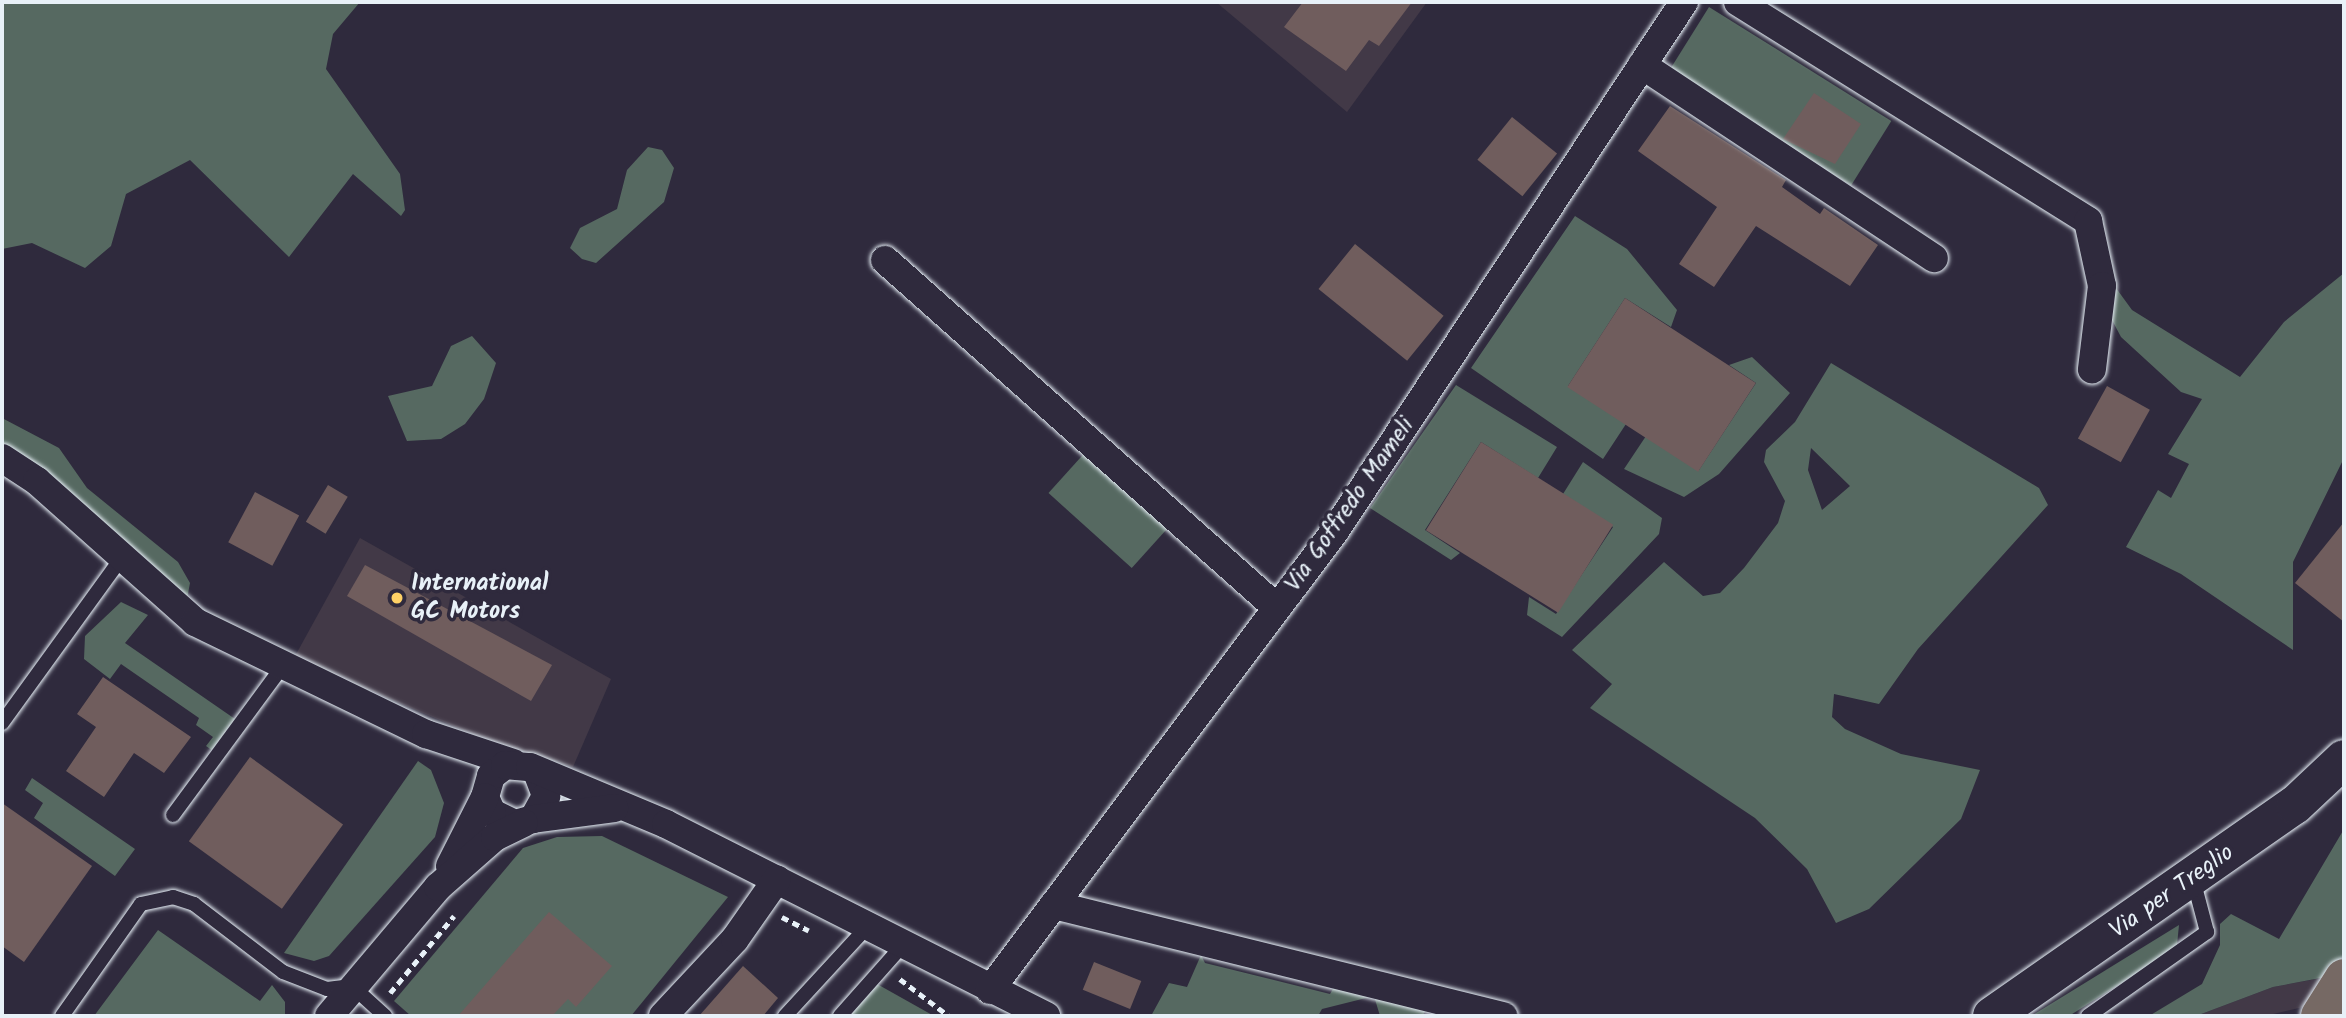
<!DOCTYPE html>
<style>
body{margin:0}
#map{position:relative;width:2346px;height:1018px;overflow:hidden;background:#2f2a3d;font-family:Kalam,sans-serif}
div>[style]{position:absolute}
.built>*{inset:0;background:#423947}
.green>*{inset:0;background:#566961;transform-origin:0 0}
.building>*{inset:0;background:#705d5d;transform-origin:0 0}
.path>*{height:4.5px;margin-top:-2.25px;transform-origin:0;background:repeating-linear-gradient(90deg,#e8f1f8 0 7px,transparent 0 12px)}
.roads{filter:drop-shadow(0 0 2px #e8f1f8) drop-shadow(0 0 2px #e8f1f8)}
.lane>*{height:14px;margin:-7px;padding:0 7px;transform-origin:7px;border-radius:7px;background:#2f2a3d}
.street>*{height:28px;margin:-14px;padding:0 14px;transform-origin:14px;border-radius:14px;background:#2f2a3d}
.secondary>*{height:38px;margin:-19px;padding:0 19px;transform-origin:19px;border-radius:19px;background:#2f2a3d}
.primary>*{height:38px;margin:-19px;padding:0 19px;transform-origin:19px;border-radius:19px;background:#766964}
.dots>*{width:19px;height:19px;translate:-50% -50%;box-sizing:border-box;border:4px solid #2f2a3d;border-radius:50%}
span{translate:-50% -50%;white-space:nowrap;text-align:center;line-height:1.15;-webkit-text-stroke:7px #2f2a3d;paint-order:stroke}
.street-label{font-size:24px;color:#e8f1f8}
.poi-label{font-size:24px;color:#e8f1f8;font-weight:700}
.left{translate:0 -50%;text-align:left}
.frame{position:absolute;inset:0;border:4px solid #e8f1f8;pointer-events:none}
</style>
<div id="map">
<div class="built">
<i style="clip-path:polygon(1216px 2px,1427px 2px,1347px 112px)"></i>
<i style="clip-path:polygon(360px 538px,611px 679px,573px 767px,482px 738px,294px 658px)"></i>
<i style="clip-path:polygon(2344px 974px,2316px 1004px,2265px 1016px,2196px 1016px,2273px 987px)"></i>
</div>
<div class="green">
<i style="clip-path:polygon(2px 2px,360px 2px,333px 34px,326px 69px,400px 174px,405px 210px,401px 216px,353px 174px,289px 257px,190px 160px,126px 194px,111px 246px,85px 268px,32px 243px,2px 249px)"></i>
<i style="left:1709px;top:7px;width:215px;height:76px;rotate:32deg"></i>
<i style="clip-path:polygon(648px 147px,662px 150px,674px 168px,664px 202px,596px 263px,582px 259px,570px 248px,580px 228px,617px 209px,627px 170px)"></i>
<i style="clip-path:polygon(1575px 216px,1627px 249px,1677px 310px,1671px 327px,1625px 298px,1568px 386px,1626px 424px,1603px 459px,1471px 368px)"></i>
<i style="clip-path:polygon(2344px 273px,2344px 458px,2293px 562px,2293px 650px,2181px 574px,2126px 547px,2158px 490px,2171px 498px,2189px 464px,2168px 454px,2202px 399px,2181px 392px,2121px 337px,2112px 320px,2116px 288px,2132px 310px,2240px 377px,2284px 322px)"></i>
<i style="clip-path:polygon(472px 336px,496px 363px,484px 399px,465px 424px,441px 439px,407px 441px,388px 396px,432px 386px,451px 346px)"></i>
<i style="clip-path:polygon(1752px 357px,1790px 393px,1719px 474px,1684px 497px,1624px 469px,1646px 436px,1699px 470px,1756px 383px,1729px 365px)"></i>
<i style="clip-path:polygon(evenodd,1831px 363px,2039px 488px,2048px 505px,1918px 649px,1879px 704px,1834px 694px,1832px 717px,1845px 729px,1901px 754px,1980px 770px,1961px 819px,1869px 909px,1836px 923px,1807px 869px,1755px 818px,1590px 708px,1612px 684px,1572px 650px,1664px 562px,1703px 596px,1720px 593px,1744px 568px,1778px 523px,1785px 501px,1764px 462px,1766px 450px,1795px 422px,1831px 363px,1811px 448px,1850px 486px,1822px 510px,1808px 470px,1811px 448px)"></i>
<i style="clip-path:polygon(1456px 385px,1557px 447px,1538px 478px,1481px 442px,1425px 530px,1460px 553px,1451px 560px,1370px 508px)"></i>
<i style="clip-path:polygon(2px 418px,59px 448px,87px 488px,178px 562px,190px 583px,187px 599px,2px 453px)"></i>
<i style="left:1090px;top:447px;width:112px;height:62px;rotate:42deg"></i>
<i style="clip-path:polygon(1583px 462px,1662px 518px,1659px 534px,1562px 637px,1527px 615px,1529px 597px,1556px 614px,1613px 527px,1563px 494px)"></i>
<i style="clip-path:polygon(121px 602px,148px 615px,125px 643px,235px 719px,213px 751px,206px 746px,213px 737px,196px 725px,199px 718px,121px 664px,110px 679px,84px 659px,85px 636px)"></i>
<i style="clip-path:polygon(418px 761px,431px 770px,444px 803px,435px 837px,329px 956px,314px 961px,284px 953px)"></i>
<i style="clip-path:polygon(32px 778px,135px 849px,115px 876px,34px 818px,43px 803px,25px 790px)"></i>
<i style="clip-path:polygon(2344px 829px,2344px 954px,2331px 976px,2273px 987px,2196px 1016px,2149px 1016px,2202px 984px,2220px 945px,2220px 924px,2231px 914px,2279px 939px)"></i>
<i style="clip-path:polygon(602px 836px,728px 897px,631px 1016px,411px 1016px,394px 1001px,523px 848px,557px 837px)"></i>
<i style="clip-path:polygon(2179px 925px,2177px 945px,2163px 957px,2069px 1016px,2031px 1016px)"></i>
<i style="clip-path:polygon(158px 930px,260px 1001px,272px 985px,285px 1002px,285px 1016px,94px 1016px)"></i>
<i style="clip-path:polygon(1201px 955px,1205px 963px,1330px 994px,1334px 987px,1429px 1006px,1422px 1016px,1380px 1016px,1374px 996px,1322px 1009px,1318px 1016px,1151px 1016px,1169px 983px,1187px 987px)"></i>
<i style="clip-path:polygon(877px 984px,934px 1016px,848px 1016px)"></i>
</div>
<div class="building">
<i style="clip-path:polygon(1303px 2px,1412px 2px,1379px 46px,1369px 40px,1346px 71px,1284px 27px)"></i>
<i style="clip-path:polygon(1814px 93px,1861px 124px,1835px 164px,1783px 139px)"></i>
<i style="clip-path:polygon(1670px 106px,1786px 180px,1782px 187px,1820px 214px,1824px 208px,1878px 245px,1850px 286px,1756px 226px,1714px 287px,1679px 264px,1717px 207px,1638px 151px)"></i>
<i style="left:1512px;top:117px;width:58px;height:55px;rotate:39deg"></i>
<i style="left:1355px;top:244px;width:114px;height:58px;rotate:39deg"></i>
<i style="left:1625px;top:298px;width:156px;height:106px;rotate:33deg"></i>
<i style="left:2107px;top:386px;width:49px;height:60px;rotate:29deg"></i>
<i style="left:1481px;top:442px;width:156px;height:104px;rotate:32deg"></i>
<i style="left:328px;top:485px;width:23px;height:43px;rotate:31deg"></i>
<i style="left:255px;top:492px;width:50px;height:57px;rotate:28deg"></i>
<i style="clip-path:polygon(2344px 522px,2344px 622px,2295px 583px)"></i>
<i style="clip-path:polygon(365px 565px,552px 665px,531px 701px,347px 596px)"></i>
<i style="clip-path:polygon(103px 677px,191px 737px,164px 773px,134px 753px,104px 797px,66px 771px,96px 727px,77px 714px)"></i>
<i style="left:250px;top:757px;width:115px;height:104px;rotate:36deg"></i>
<i style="clip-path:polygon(2px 803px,92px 866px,24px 962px,2px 946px)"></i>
<i style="clip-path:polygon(549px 912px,612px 966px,576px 1007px,568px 999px,552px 1016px,458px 1016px)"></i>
<i style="left:1094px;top:962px;width:51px;height:30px;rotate:22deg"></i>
<i style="clip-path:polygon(743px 966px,778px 998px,763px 1016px,699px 1016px)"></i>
</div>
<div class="path">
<i style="left:782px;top:917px;width:30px;rotate:27deg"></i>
<i style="left:900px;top:979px;width:61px;rotate:37.1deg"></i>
<i style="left:390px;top:993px;width:100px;rotate:-50.3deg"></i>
</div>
<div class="roads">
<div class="lane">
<i style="left:2px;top:723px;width:205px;rotate:-54.1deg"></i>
<i style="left:173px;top:815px;width:185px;rotate:-53.6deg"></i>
<i style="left:62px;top:1016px;width:137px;rotate:-54.8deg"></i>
<i style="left:141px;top:904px;width:33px;rotate:-12deg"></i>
<i style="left:173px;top:897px;width:22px;rotate:18deg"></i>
<i style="left:194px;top:904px;width:112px;rotate:37.4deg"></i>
<i style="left:283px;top:972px;width:47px;rotate:21.1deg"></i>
<i style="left:327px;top:989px;width:25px;rotate:-7deg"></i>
<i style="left:352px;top:986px;width:45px;rotate:42.3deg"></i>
<i style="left:785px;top:1016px;width:122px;rotate:-47.3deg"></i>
<i style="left:840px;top:1016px;width:96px;rotate:-48.4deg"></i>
<i style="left:2088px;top:1016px;width:146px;rotate:-35.2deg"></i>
<i style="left:2207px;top:932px;width:55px;rotate:-104.8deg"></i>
</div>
<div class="street">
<i style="left:1738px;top:2px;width:413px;rotate:32deg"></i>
<i style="left:2088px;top:221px;width:66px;rotate:77.8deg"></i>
<i style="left:2102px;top:286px;width:84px;rotate:96.9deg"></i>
<i style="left:1642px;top:65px;width:350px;rotate:33.5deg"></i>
<i style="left:885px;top:260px;width:524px;rotate:41.6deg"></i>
<i style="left:2px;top:458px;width:42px;rotate:33.3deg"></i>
<i style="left:37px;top:481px;width:212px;rotate:41.7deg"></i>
<i style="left:195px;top:622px;width:257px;rotate:25.9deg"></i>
<i style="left:426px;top:734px;width:92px;rotate:18.4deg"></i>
<i style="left:537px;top:772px;width:26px;rotate:69deg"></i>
<i style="left:546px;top:796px;width:26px;rotate:119deg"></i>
<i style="left:533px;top:819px;width:19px;rotate:164deg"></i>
<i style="left:515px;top:824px;width:25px;rotate:-154deg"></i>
<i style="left:492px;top:813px;width:17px;rotate:-114deg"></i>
<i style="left:485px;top:797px;width:22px;rotate:-74deg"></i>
<i style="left:491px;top:776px;width:18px;rotate:-38deg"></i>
<i style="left:505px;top:765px;width:25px;rotate:5deg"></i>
<i style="left:530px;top:767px;width:147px;rotate:22.7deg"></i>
<i style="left:666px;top:824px;width:426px;rotate:26.8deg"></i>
<i style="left:533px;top:819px;width:82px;rotate:-7.7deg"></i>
<i style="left:450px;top:866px;width:77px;rotate:-63.1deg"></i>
<i style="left:1054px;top:905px;width:463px;rotate:13.9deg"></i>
<i style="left:990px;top:990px;width:574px;rotate:-53.07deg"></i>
<i style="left:1335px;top:531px;width:634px;rotate:-56.59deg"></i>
<i style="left:329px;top:1016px;width:169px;rotate:-49.8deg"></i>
<i style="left:438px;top:887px;width:76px;rotate:-41.3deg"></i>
<i style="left:495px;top:837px;width:32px;rotate:-26deg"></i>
<i style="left:663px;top:1016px;width:105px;rotate:-46.9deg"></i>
<i style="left:735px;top:939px;width:73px;rotate:-55deg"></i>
</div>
<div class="secondary">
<i style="left:1992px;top:1016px;width:369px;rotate:-34.9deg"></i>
<i style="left:2295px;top:805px;width:67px;rotate:-43.2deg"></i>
</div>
<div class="primary">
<i style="left:2320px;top:1016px;width:45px;rotate:-57.7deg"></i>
</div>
</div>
<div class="dots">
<i style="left:397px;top:598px;background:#ffd166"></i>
</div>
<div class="street-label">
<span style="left:1350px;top:505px;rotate:-55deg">Via Goffredo Mameli</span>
<span style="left:2172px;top:892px;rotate:-35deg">Via per Treglio</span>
</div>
<div class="poi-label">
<span class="left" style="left:411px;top:598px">International<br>GC Motors</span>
</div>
<div class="frame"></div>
</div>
